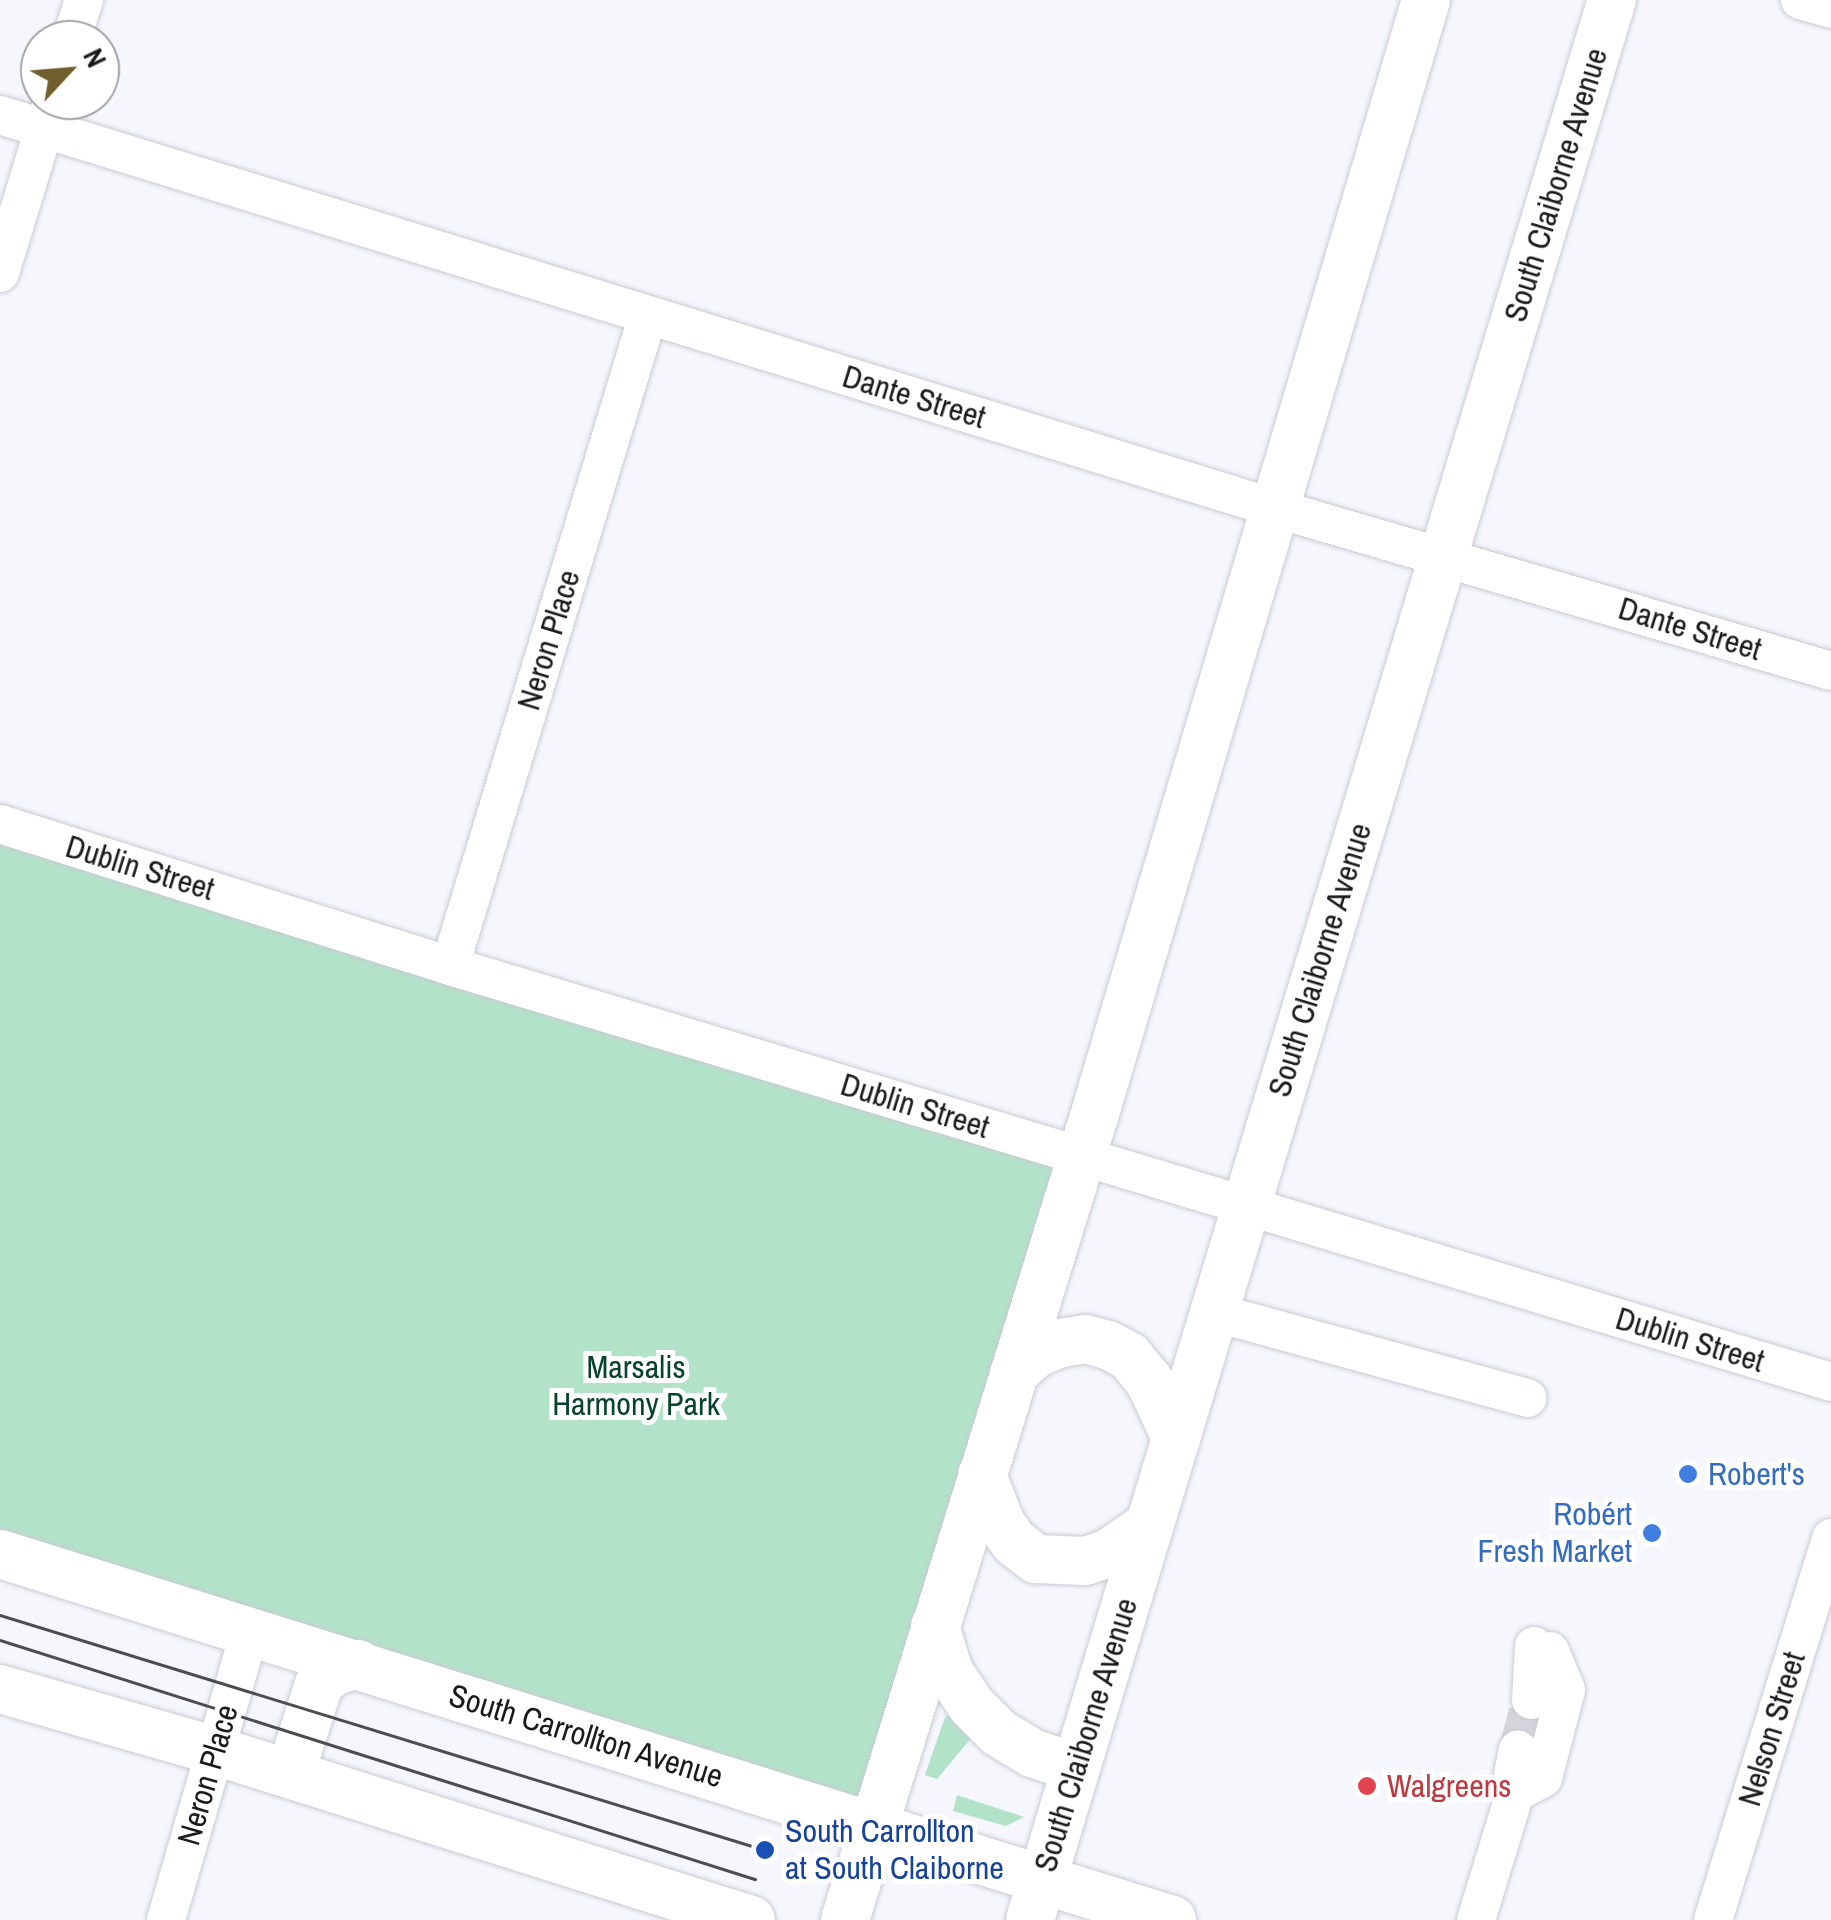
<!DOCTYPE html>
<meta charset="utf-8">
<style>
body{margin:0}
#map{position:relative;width:1831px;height:1920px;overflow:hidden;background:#f5f7fd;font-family:"Archivo Narrow",sans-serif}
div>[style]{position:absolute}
.green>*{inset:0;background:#b2e3c9}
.minor-tunnel>*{height:38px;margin-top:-19px;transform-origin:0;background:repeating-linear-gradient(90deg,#d4d6db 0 38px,transparent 0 57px)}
.roads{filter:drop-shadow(0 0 2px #c9cad2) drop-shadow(0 0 2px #c9cad2)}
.minor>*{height:38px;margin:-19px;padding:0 19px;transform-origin:19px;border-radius:19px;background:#fff}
.major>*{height:48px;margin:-24px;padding:0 24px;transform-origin:24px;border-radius:24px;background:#fff}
.tram>*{height:2.5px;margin:-1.25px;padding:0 1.25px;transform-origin:1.25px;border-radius:1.25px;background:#4d4d51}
.dots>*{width:28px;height:28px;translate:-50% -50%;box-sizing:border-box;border:5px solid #fff;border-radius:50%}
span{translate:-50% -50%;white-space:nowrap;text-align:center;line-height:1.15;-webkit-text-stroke:10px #fff;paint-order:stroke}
.street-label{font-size:32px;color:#1a1a1d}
.park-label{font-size:32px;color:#07432c}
.shop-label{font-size:32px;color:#366cbe}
.left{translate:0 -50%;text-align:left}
.right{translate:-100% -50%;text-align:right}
.health-label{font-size:32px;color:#be3a42}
.transit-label{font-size:32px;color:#164399}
.north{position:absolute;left:20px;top:20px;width:100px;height:100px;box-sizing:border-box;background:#fff;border:2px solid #a3a3a5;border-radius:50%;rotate:64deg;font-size:28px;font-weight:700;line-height:40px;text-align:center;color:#1a1a1d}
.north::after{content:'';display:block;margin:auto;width:35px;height:45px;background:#715e2d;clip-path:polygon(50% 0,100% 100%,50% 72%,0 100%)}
</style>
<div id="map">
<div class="green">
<i style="clip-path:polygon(0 824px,1081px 1157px,874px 1825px,0 1554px)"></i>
<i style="clip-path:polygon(951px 1715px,973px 1736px,937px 1779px,925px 1775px,945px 1717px)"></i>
<i style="clip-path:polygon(957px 1795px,1024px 1817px,1006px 1826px,953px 1811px)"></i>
</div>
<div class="minor-tunnel">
<i style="left:1518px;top:1749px;width:51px;rotate:-75.1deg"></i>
</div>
<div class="roads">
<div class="minor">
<i style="left:1800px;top:0;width:32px;rotate:16deg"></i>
<i style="left:71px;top:40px;width:42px;rotate:-72deg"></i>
<i style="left:0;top:115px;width:1333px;rotate:17.14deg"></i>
<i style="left:1274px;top:508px;width:580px;rotate:16.31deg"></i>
<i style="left:0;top:273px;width:181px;rotate:-73deg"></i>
<i style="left:0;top:824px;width:472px;rotate:17.5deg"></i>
<i style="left:450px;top:966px;width:1442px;rotate:16.76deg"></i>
<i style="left:450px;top:966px;width:680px;rotate:-73.08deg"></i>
<i style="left:1213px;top:1312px;width:326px;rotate:15.3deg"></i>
<i style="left:1531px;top:1700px;width:54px;rotate:-86.8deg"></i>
<i style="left:1515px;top:1793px;width:32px;rotate:-28deg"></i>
<i style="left:1543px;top:1778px;width:91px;rotate:-75.4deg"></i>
<i style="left:1566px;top:1690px;width:42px;rotate:-112.3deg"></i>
<i style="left:166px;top:1920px;width:302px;rotate:-73.8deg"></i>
<i style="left:1476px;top:1920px;width:133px;rotate:-72.9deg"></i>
<i style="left:1515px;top:1793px;width:18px;rotate:-96deg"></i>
<i style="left:1513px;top:1775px;width:26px;rotate:-79deg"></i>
<i style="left:1713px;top:1920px;width:400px;rotate:-72.8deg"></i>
</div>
<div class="major">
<i style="left:1014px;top:1373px;width:30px;rotate:-42deg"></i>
<i style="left:1036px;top:1353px;width:27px;rotate:-22deg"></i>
<i style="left:1061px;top:1343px;width:24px;rotate:-9deg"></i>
<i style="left:1085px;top:1339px;width:24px;rotate:15deg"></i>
<i style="left:1108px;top:1345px;width:24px;rotate:28deg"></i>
<i style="left:1129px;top:1356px;width:33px;rotate:51deg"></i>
<i style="left:1150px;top:1382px;width:62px;rotate:65.1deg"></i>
<i style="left:982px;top:1475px;width:53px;rotate:68.8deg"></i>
<i style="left:1001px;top:1524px;width:22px;rotate:54deg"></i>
<i style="left:1014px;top:1542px;width:28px;rotate:38deg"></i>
<i style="left:1036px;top:1559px;width:49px;rotate:2.3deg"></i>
<i style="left:1085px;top:1561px;width:25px;rotate:-18deg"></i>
<i style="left:1109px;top:1553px;width:47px;rotate:-34.7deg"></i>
<i style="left:0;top:1554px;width:1228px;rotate:17.34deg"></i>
<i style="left:935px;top:1626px;width:48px;rotate:73.1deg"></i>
<i style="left:949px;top:1672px;width:41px;rotate:55.9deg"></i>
<i style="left:972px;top:1706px;width:38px;rotate:45deg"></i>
<i style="left:999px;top:1733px;width:39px;rotate:31deg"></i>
<i style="left:1032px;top:1753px;width:46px;rotate:18.8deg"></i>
<i style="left:0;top:1689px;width:225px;rotate:16deg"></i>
<i style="left:216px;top:1751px;width:561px;rotate:17.53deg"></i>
<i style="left:290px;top:1774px;width:95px;rotate:-72.1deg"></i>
<i style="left:319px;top:1684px;width:18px;rotate:-41deg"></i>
<i style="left:333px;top:1672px;width:26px;rotate:-18deg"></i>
<i style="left:845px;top:1920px;width:848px;rotate:-72.78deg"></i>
<i style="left:1096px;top:1110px;width:1158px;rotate:-73.44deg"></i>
<i style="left:1030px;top:1920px;width:2006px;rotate:-73.14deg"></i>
</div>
</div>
<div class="tram">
<i style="left:0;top:1615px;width:800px;rotate:17.08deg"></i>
<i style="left:0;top:1640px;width:792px;rotate:17.57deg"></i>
</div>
<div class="dots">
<i style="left:1688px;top:1474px;background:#3f7fe0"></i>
<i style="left:1652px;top:1533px;background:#3f7fe0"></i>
<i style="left:1367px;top:1786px;background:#e0444e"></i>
<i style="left:765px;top:1850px;background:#1a4fb4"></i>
</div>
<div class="street-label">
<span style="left:1556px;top:185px;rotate:-73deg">South Claiborne Avenue</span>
<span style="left:914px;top:397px;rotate:17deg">Dante Street</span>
<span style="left:1690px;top:629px;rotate:17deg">Dante Street</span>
<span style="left:549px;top:640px;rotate:-73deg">Neron Place</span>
<span style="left:140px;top:868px;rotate:17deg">Dublin Street</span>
<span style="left:1320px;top:960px;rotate:-73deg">South Claiborne Avenue</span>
<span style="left:915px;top:1106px;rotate:17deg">Dublin Street</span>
<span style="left:1690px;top:1340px;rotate:17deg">Dublin Street</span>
<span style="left:1772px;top:1729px;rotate:-73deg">Nelson Street</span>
<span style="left:1086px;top:1735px;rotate:-73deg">South Claiborne Avenue</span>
<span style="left:586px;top:1736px;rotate:17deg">South Carrollton Avenue</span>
<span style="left:208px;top:1775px;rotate:-74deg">Neron Place</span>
</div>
<div class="park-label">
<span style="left:636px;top:1386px">Marsalis<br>Harmony Park</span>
</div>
<div class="shop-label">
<span class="left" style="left:1708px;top:1474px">Robert's</span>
<span class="right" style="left:1632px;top:1533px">Robért<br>Fresh Market</span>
</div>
<div class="health-label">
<span class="left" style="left:1387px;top:1786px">Walgreens</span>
</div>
<div class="transit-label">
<span class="left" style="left:785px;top:1850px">South Carrollton<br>at South Claiborne</span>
</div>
<div class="north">N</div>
</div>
